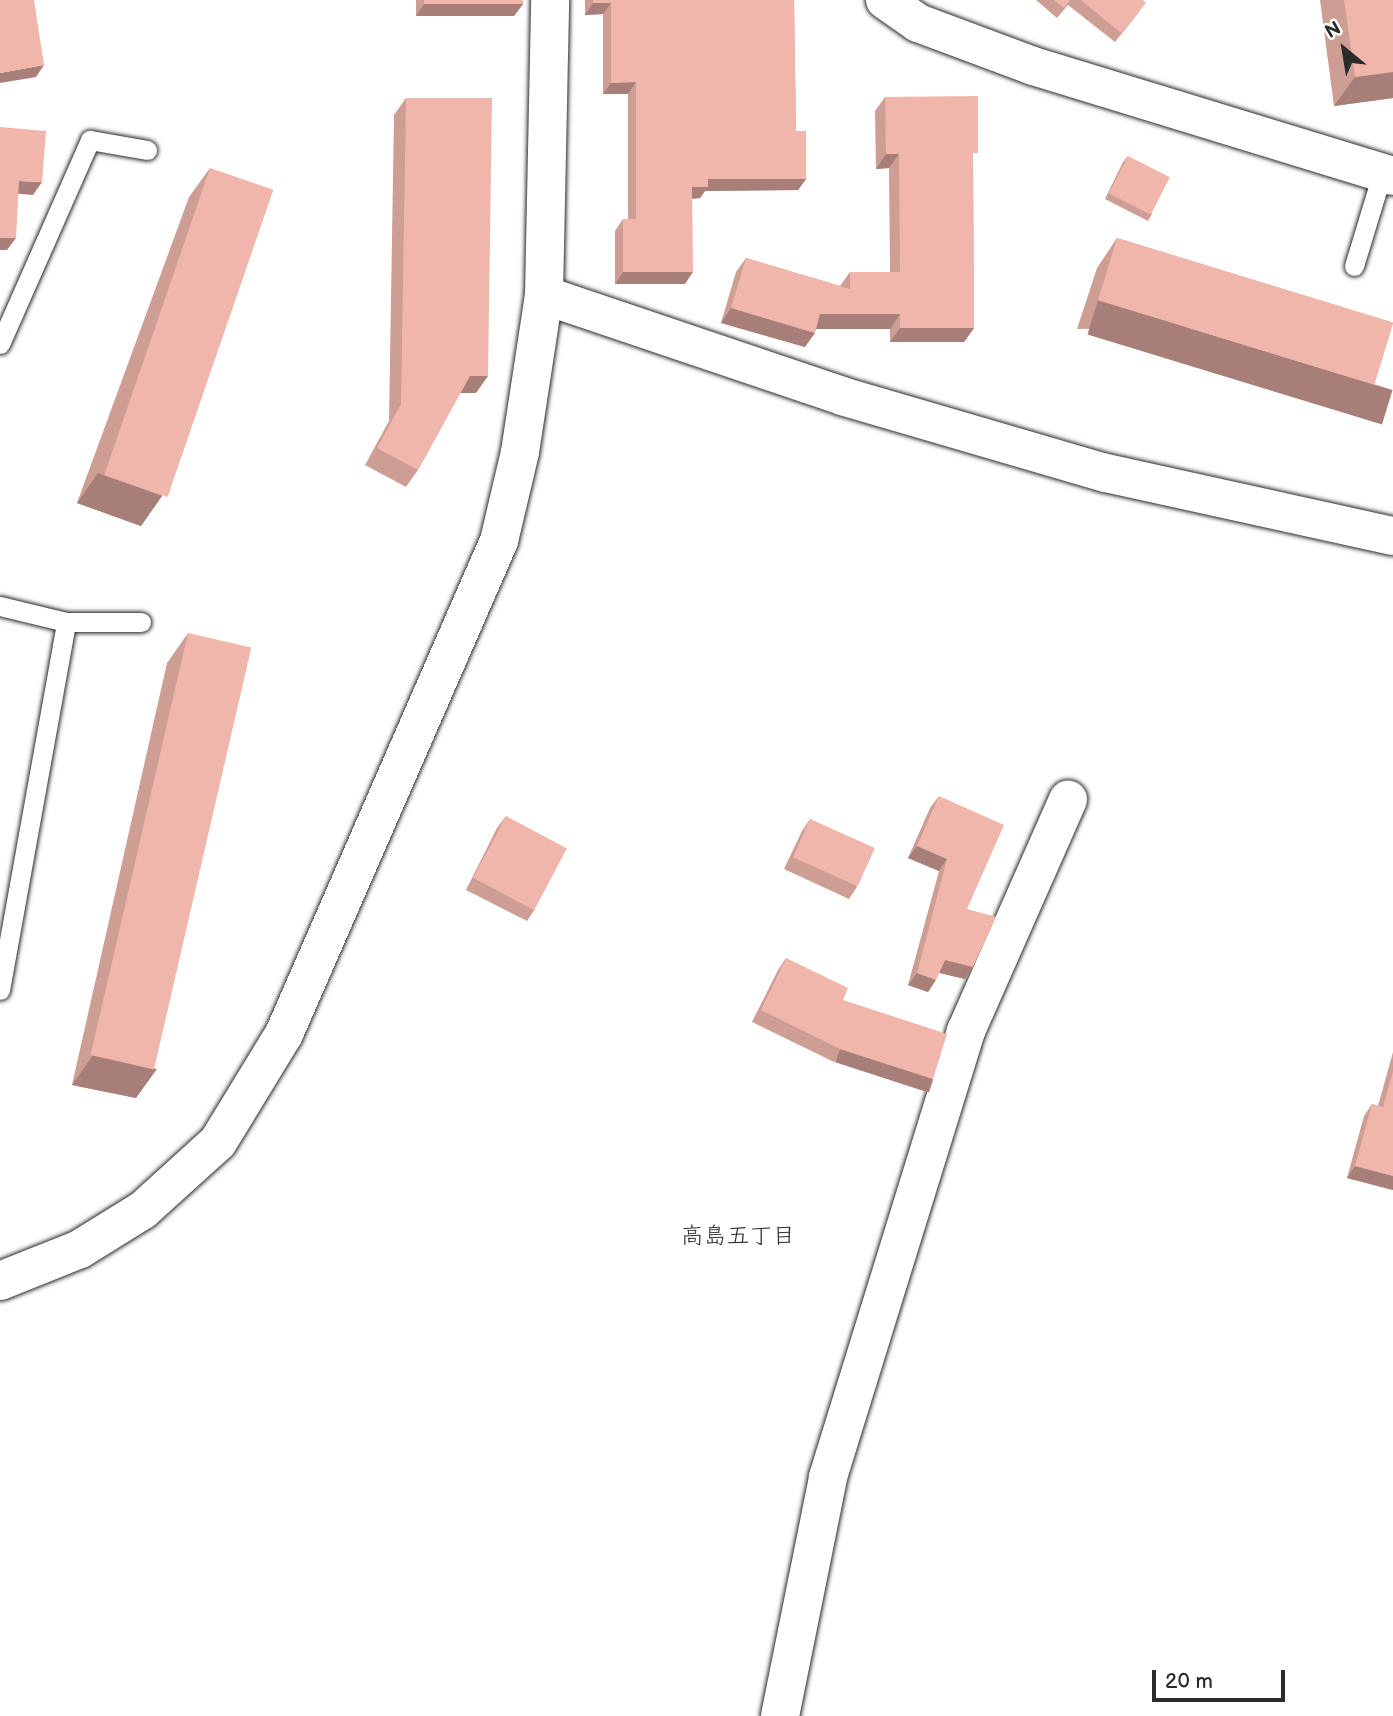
<!DOCTYPE html>
<meta charset="utf-8">
<style>
body{margin:0}
#map{position:relative;width:1393px;height:1716px;overflow:hidden;background:#fff;font-family:"Balsamiq Sans","Klee One",sans-serif}
div>[style]{position:absolute}
.roads{filter:drop-shadow(0 0 2px #2b2b2b) drop-shadow(0 0 2px #2b2b2b)}
.service>*{height:19px;margin:-9.5px;padding:0 9.5px;transform-origin:9.5px;border-radius:9.5px;background:#fff}
.minor>*{height:38px;margin:-19px;padding:0 19px;transform-origin:19px;border-radius:19px;background:#fff}
.tertiary>*{height:38px;margin:-19px;padding:0 19px;transform-origin:19px;border-radius:19px;background:#fff}
.wall>*{inset:0;background:#ce9d93}
.shaded-wall>*{inset:0;background:#a87f78;transform-origin:0 0}
.building>*{inset:0;background:#f0b6ab;transform-origin:0 0}
span{translate:-50% -50%;white-space:nowrap;text-align:center;line-height:1.15;-webkit-text-stroke:6px #fff;paint-order:stroke}
.neighbourhood-label{font-size:23px;color:#2b2b2b}
.north{position:absolute;left:1309px;top:14px;width:70px;height:70px;-webkit-text-stroke:5px #fff;paint-order:stroke;rotate:330deg;font-size:19px;font-weight:700;line-height:28px;text-align:center;color:#2b2b2b}
.north::after{content:'';display:block;margin:auto;width:24px;height:32px;background:#2b2b2b;clip-path:polygon(50% 0,100% 100%,50% 72%,0 100%)}
.scale{position:absolute;left:1152px;top:1670px;width:133px;height:32px;box-sizing:border-box;border:4px solid #2b2b2b;border-top:0;padding-left:9px;font-size:21px;line-height:24px;white-space:nowrap;color:#2b2b2b;-webkit-text-stroke:5px #fff;paint-order:stroke}
</style>
<div id="map">
<div class="roads">
<div class="service">
<i style="left:1354px;top:266px;width:96px;rotate:-73.1deg"></i>
<i style="left:0;top:344px;width:223px;rotate:-66.2deg"></i>
<i style="left:90px;top:140px;width:58px;rotate:10deg"></i>
<i style="left:0;top:606px;width:68px;rotate:13.6deg"></i>
<i style="left:66px;top:622px;width:75px"></i>
<i style="left:0;top:990px;width:374px;rotate:-79.8deg"></i>
</div>
<div class="minor">
<i style="left:885px;top:0;width:40px;rotate:34.9deg"></i>
<i style="left:918px;top:23px;width:123px;rotate:20.5deg"></i>
<i style="left:1033px;top:66px;width:376px;rotate:17deg"></i>
<i style="left:544px;top:295px;width:315px;rotate:18.7deg"></i>
<i style="left:842px;top:396px;width:275px;rotate:16.3deg"></i>
<i style="left:1106px;top:473px;width:294px;rotate:12.4deg"></i>
<i style="left:780px;top:1716px;width:244px;rotate:-78.6deg"></i>
<i style="left:828px;top:1477px;width:467px;rotate:-72.8deg"></i>
<i style="left:966px;top:1031px;width:253px;rotate:-66.2deg"></i>
</div>
<div class="tertiary">
<i style="left:0;top:1281px;width:86px;rotate:-21.8deg"></i>
<i style="left:80px;top:1249px;width:74px;rotate:-31.8deg"></i>
<i style="left:143px;top:1210px;width:101px;rotate:-42.2deg"></i>
<i style="left:218px;top:1142px;width:127px;rotate:-58.6deg"></i>
<i style="left:284px;top:1034px;width:538px;rotate:-66.44deg"></i>
<i style="left:499px;top:541px;width:91px;rotate:-76.7deg"></i>
<i style="left:520px;top:452px;width:159px;rotate:-81.3deg"></i>
<i style="left:544px;top:295px;width:295px;rotate:-88.8deg"></i>
</div>
</div>
<div class="wall">
<i style="clip-path:polygon(416px 0,523px 0,523px 4px,514px 16px,416px 16px)"></i>
<i style="clip-path:polygon(585px 0,794px 0,796px 131px,806px 179px,798px 190px,705px 191px,700px 198px,692px 199px,685px 284px,615px 284px,615px 231px,623px 219px,628px 219px,628px 94px,603px 94px,603px 14px,585px 15px)"></i>
<i style="clip-path:polygon(1036px 0,1143px 0,1139px 12px,1115px 42px,1068px 5px,1057px 18px)"></i>
<i style="clip-path:polygon(1320px 0,1393px 0,1393px 98px,1334px 106px)"></i>
<i style="clip-path:polygon(885px 97px,973px 161px,974px 328px,964px 342px,890px 342px,890px 329px,816px 329px,805px 347px,721px 323px,736px 272px,746px 258px,840px 286px,850px 272px,890px 272px,889px 168px,876px 169px,875px 111px)"></i>
<i style="clip-path:polygon(406px 98px,476px 393px,460px 393px,418px 470px,406px 487px,365px 465px,389px 421px,394px 115px)"></i>
<i style="clip-path:polygon(1128px 156px,1152px 214px,1148px 221px,1105px 199px,1123px 162px)"></i>
<i style="clip-path:polygon(210px 168px,162px 496px,141px 526px,77px 503px,189px 197px)"></i>
<i style="clip-path:polygon(1117px 238px,1393px 323px,1077px 329px,1097px 268px)"></i>
<i style="clip-path:polygon(188px 633px,136px 1098px,72px 1085px,167px 663px)"></i>
<i style="clip-path:polygon(939px 796px,967px 909px,973px 967px,965px 979px,939px 973px,928px 992px,908px 985px,939px 871px,908px 858px,930px 808px)"></i>
<i style="clip-path:polygon(506px 816px,535px 909px,527px 921px,466px 890px,497px 828px)"></i>
<i style="clip-path:polygon(810px 819px,857px 887px,849px 899px,784px 869px,802px 831px)"></i>
<i style="clip-path:polygon(786px 958px,843px 1000px,933px 1079px,924px 1091px,832px 1061px,752px 1022px,778px 970px)"></i>
<i style="clip-path:polygon(1393px 1052px,1393px 1190px,1347px 1178px,1364px 1116px,1372px 1104px,1378px 1106px)"></i>
</div>
<div class="shaded-wall">
<i style="clip-path:polygon(593px 3px,611px 3px,603px 14px,585px 15px)"></i>
<i style="clip-path:polygon(424px 4px,523px 4px,514px 16px,416px 16px)"></i>
<i style="clip-path:polygon(44px 65px,36px 77px,0 83px,0 73px)"></i>
<i style="clip-path:polygon(1393px 72px,1393px 98px,1334px 106px,1355px 77px)"></i>
<i style="clip-path:polygon(636px 82px,628px 94px,603px 94px,611px 83px)"></i>
<i style="clip-path:polygon(886px 154px,899px 154px,889px 168px,876px 169px)"></i>
<i style="clip-path:polygon(708px 179px,806px 179px,798px 190px,705px 191px,700px 198px,684px 199px,692px 187px)"></i>
<i style="clip-path:polygon(19px 181px,42px 182px,33px 195px,10px 193px)"></i>
<i style="clip-path:polygon(0 238px,16px 238px,7px 250px,0 250px)"></i>
<i style="clip-path:polygon(623px 272px,693px 272px,685px 284px,615px 284px)"></i>
<i style="left:1098px;top:300px;width:308px;height:36px;rotate:17deg"></i>
<i style="clip-path:polygon(731px 308px,815px 333px,805px 347px,721px 323px)"></i>
<i style="clip-path:polygon(820px 314px,900px 314px,890px 329px,810px 329px)"></i>
<i style="clip-path:polygon(900px 328px,974px 328px,964px 342px,890px 342px)"></i>
<i style="clip-path:polygon(470px 376px,488px 376px,476px 393px,458px 393px)"></i>
<i style="clip-path:polygon(98px 473px,162px 496px,141px 526px,77px 503px)"></i>
<i style="clip-path:polygon(917px 846px,947px 859px,939px 871px,908px 858px)"></i>
<i style="clip-path:polygon(945px 960px,973px 967px,965px 979px,936px 972px)"></i>
<i style="clip-path:polygon(917px 973px,936px 980px,928px 992px,908px 985px)"></i>
<i style="left:840px;top:1049px;width:98px;height:14px;rotate:18deg"></i>
<i style="clip-path:polygon(93px 1055px,157px 1069px,136px 1098px,72px 1085px)"></i>
<i style="clip-path:polygon(1355px 1166px,1393px 1176px,1393px 1190px,1347px 1178px)"></i>
</div>
<div class="building">
<i style="clip-path:polygon(0 0,34px 0,44px 65px,0 73px)"></i>
<i style="left:424px;top:0;width:99px;height:4px"></i>
<i style="clip-path:polygon(593px 0,794px 0,796px 131px,806px 131px,806px 179px,708px 179px,708px 187px,692px 187px,693px 272px,623px 272px,623px 219px,636px 219px,636px 82px,611px 83px,611px 3px,593px 3px)"></i>
<i style="clip-path:polygon(1054px 0,1070px 0,1064px 8px)"></i>
<i style="clip-path:polygon(1081px 0,1143px 0,1146px 3px,1121px 33px)"></i>
<i style="clip-path:polygon(1344px 0,1393px 0,1393px 72px,1355px 77px)"></i>
<i style="clip-path:polygon(978px 96px,978px 153px,973px 153px,974px 328px,900px 328px,900px 314px,820px 314px,815px 333px,731px 308px,746px 258px,850px 289px,850px 272px,900px 272px,899px 154px,886px 154px,885px 97px)"></i>
<i style="clip-path:polygon(406px 98px,492px 98px,488px 376px,470px 376px,418px 470px,377px 448px,401px 404px)"></i>
<i style="clip-path:polygon(0 127px,46px 131px,42px 182px,19px 181px,16px 238px,0 238px)"></i>
<i style="left:1128px;top:156px;width:47px;height:42px;rotate:27deg"></i>
<i style="left:210px;top:168px;width:67px;height:325px;rotate:19deg"></i>
<i style="left:1117px;top:238px;width:289px;height:65px;rotate:17deg"></i>
<i style="left:188px;top:633px;width:65px;height:433px;rotate:13deg"></i>
<i style="clip-path:polygon(939px 796px,1004px 825px,967px 909px,996px 917px,973px 967px,945px 960px,936px 980px,917px 973px,947px 859px,917px 846px)"></i>
<i style="left:506px;top:816px;width:69px;height:70px;rotate:28deg"></i>
<i style="left:810px;top:819px;width:71px;height:42px;rotate:24deg"></i>
<i style="clip-path:polygon(786px 958px,848px 988px,843px 1000px,947px 1034px,933px 1079px,840px 1049px,761px 1010px)"></i>
<i style="clip-path:polygon(1393px 1071px,1393px 1176px,1355px 1166px,1372px 1104px,1383px 1107px)"></i>
</div>
<div class="neighbourhood-label">
<span style="left:738px;top:1236px">高島五丁目</span>
</div>
<div class="north">N</div>
<div class="scale">20 m</div>
</div>
